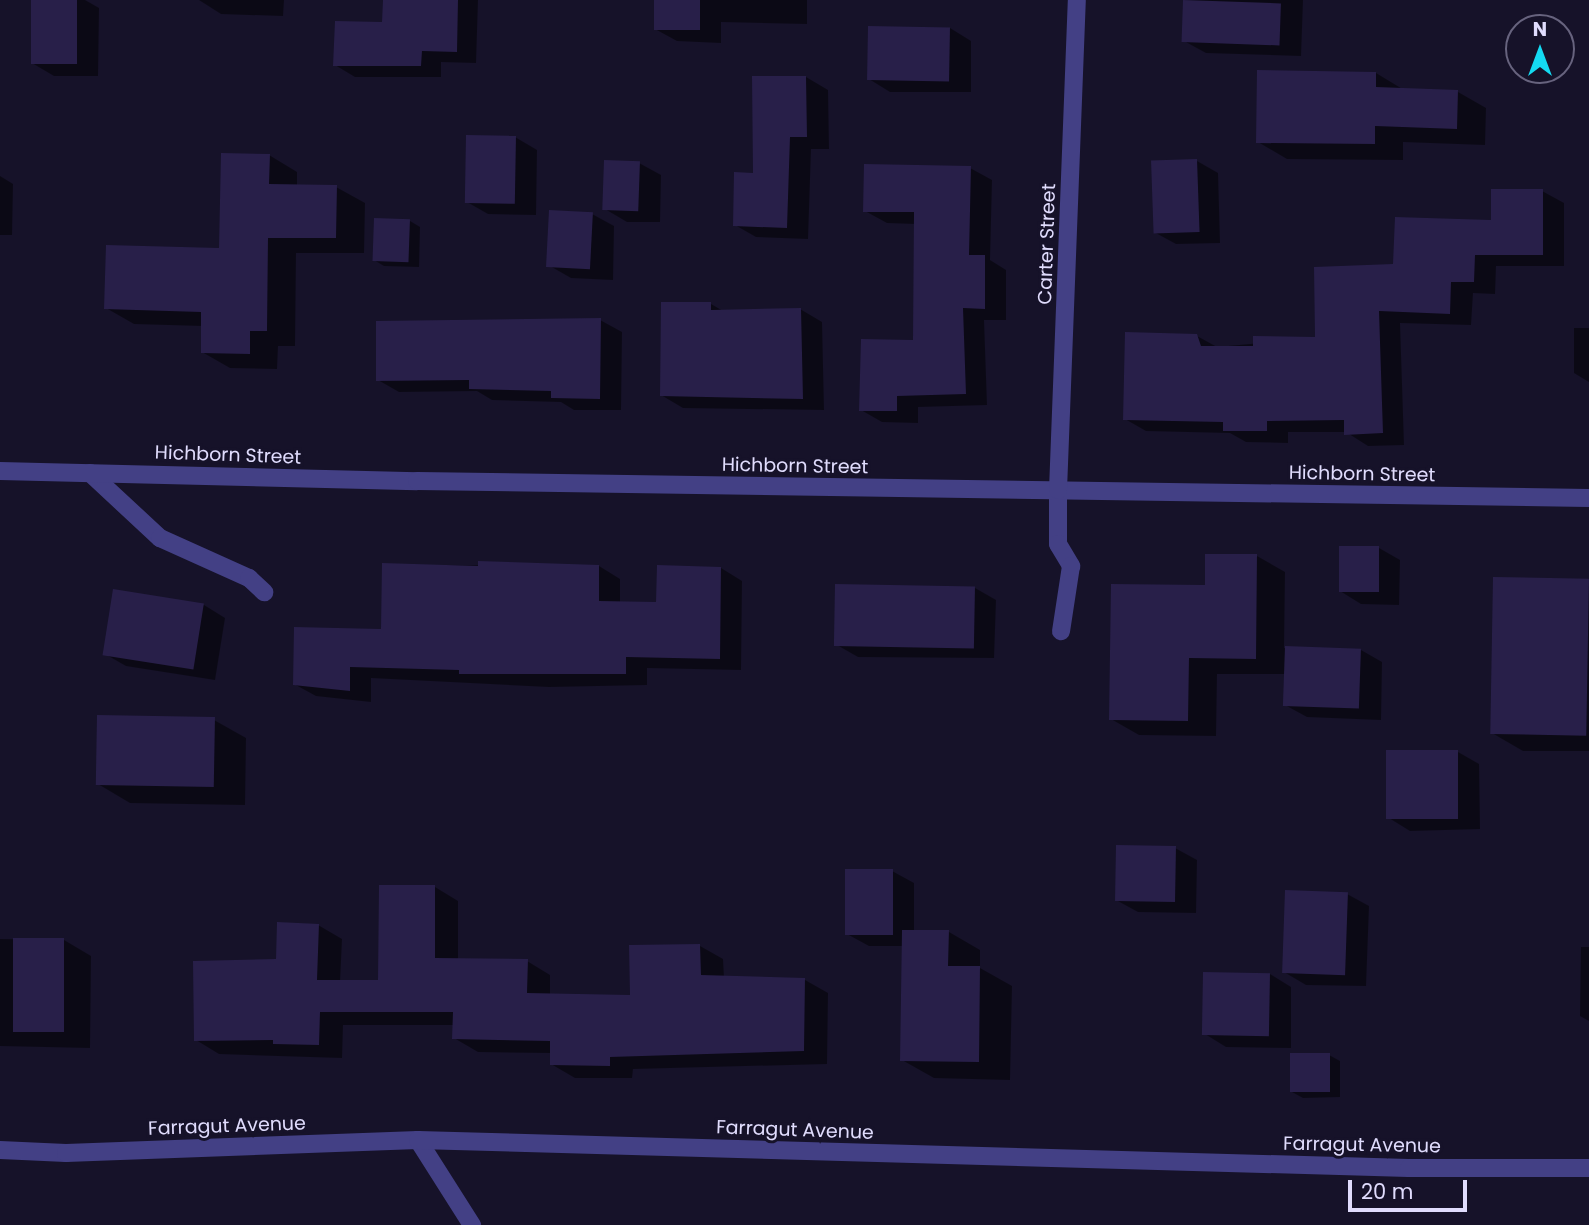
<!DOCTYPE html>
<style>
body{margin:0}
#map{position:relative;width:1589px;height:1225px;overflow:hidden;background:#161229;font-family:Poppins,sans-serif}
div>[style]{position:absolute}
.shadow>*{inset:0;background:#0007}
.building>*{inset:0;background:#281f49;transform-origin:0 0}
.lane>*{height:18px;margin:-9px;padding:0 9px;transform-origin:9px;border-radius:9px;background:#434085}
.street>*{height:18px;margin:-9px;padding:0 9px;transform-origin:9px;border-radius:9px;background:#434085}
span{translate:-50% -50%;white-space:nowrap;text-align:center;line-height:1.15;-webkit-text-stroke:6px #161229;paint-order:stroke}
.street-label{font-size:19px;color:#e0dcfd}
.north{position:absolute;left:1505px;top:14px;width:70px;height:70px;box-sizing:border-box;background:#161229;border:2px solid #67637e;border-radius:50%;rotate:0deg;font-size:19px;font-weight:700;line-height:28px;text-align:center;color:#e0dcfd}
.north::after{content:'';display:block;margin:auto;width:24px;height:32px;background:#14daf2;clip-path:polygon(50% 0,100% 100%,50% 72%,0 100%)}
.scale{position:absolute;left:1348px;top:1180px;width:119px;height:32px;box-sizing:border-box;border:4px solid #e0dcfd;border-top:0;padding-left:9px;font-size:21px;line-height:24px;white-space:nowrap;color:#e0dcfd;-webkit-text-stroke:5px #161229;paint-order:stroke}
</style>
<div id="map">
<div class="shadow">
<i style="clip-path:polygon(33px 0,85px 0,99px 8px,98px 76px,54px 76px,32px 63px)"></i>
<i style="clip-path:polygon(199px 0,284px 0,283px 16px,221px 14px)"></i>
<i style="clip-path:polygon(383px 0,478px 0,476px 63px,441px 62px,441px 77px,355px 77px,335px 65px,384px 24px)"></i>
<i style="clip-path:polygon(656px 0,807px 0,807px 24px,721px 22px,721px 43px,677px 41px,655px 29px)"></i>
<i style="clip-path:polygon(1185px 0,1303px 0,1301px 56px,1206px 53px,1184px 41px)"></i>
<i style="clip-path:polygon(950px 28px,971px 41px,971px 92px,890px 92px,869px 79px)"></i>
<i style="clip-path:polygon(1376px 73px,1404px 90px,1458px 92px,1486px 108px,1485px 145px,1403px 142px,1403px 160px,1287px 159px,1258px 142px)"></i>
<i style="clip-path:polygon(806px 77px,828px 90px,829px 149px,811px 149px,808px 239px,756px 237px,735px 225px,755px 174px)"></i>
<i style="clip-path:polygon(515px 137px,537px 150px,536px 215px,488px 214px,467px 202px)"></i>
<i style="clip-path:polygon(269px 155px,297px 172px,297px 186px,336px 187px,365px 203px,364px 253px,296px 253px,295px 346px,278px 346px,277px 369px,230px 368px,202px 352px,203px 326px,134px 324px,106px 308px,221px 250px)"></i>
<i style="clip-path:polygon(1197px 161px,1218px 173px,1220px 243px,1176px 244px,1154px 232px)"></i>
<i style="clip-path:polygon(639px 163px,661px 175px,660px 222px,627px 222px,605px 209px)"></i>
<i style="clip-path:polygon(970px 168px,992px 180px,990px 260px,1006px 270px,1006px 320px,984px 320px,987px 405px,918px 407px,918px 423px,882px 422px,861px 410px,915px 342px,916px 224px,887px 223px,865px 211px)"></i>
<i style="clip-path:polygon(0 176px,13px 184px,12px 235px,0 235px)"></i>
<i style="clip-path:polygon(1542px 191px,1564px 203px,1564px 266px,1496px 266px,1495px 294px,1473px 293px,1471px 325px,1400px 323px,1404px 445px,1368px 446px,1346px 432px,1288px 432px,1288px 443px,1246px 442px,1230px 433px,1146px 431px,1125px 419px,1197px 336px,1217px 347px,1317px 338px,1395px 266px,1493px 222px)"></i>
<i style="clip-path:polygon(592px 214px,614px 226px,613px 280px,571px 278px,550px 266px)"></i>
<i style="clip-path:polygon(410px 221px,420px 227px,419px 267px,384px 266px,374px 260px)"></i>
<i style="clip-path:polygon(711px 304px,723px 311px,800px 309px,822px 322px,824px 410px,683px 408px,661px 395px)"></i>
<i style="clip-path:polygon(600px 320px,622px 332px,621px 410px,574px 410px,561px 402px,492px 400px,477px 391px,399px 392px,378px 380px)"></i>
<i style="clip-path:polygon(1574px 328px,1589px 328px,1589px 400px,1589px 382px,1574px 373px)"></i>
<i style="clip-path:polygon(1379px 548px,1400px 560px,1399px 605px,1361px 604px,1340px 591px)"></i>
<i style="clip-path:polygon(1257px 556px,1285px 572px,1284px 648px,1361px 650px,1382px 662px,1381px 720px,1307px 717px,1285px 705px,1286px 674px,1217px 674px,1216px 736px,1139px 735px,1111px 719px)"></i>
<i style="clip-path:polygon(384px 565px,599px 566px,620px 579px,620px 603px,658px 604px,721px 568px,742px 581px,741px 670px,647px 668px,647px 685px,549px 687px,371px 678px,371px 702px,316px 696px,294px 684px,383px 631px)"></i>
<i style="clip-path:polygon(1589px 578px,1589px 751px,1523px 751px,1492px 733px)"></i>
<i style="clip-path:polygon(975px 588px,996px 600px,994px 658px,858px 657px,837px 645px)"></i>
<i style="clip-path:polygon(204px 605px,225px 618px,215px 680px,126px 666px,105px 654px)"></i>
<i style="clip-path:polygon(214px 720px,246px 738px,245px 805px,130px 803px,98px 784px)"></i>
<i style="clip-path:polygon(1458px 752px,1479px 764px,1480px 829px,1410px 831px,1389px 818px)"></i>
<i style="clip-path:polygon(1175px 848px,1197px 860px,1196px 913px,1138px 912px,1116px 900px)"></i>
<i style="clip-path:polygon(892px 871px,914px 883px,914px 932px,949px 932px,980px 950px,980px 968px,1012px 986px,1010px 1080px,934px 1078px,902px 1060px,904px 946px,869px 946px,847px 934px)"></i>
<i style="clip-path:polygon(435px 887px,458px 901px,458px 960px,527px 961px,550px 975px,550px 995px,631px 997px,700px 946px,723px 959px,724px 978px,805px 980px,828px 993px,827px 1064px,633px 1069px,632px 1078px,575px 1078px,551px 1064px,551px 1053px,478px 1052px,454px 1038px,454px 1025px,343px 1025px,342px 1058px,219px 1054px,196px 1040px,318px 925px,342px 939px,340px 982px,380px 982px)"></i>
<i style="clip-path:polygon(1347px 894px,1369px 906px,1366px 986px,1306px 985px,1284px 972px)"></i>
<i style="clip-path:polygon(0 939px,64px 940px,91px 956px,90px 1048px,0 1046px)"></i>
<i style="clip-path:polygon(1581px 947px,1589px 947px,1589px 1021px,1580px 1016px)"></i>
<i style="clip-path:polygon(1270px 974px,1291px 987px,1291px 1048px,1226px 1047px,1205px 1034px)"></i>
<i style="clip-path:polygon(1329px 1055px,1340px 1061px,1340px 1097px,1303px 1098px,1292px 1092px)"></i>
</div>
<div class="building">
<i style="left:31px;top:0;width:46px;height:64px"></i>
<i style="clip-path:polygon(383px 0,458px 0,457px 52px,422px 51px,421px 66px,333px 66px,335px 21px,382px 22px)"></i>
<i style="left:654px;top:0;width:46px;height:30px"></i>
<i style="left:1183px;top:0;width:98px;height:42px;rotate:2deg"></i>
<i style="left:868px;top:26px;width:82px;height:54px;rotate:1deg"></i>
<i style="clip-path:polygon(1257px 70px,1376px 72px,1376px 87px,1458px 90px,1457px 129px,1375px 126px,1375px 144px,1256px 143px)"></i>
<i style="clip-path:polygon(752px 76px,806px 76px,807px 137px,790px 137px,787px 228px,733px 226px,734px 172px,753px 173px)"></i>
<i style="left:466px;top:135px;width:50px;height:68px;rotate:1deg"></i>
<i style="clip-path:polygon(221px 153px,270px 154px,269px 184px,337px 185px,336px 238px,268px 238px,267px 331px,250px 331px,250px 354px,201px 353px,201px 312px,104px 309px,106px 245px,219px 248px)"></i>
<i style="left:1197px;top:159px;width:73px;height:46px;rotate:88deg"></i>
<i style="left:604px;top:160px;width:36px;height:50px;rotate:2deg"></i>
<i style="clip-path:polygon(864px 164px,971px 166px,969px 255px,985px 255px,985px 309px,963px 308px,966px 394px,897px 396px,897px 411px,859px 411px,861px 339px,913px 340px,914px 212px,863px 212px)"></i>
<i style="clip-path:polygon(1491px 189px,1543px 189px,1543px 255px,1475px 255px,1474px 282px,1451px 282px,1450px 314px,1379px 311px,1383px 433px,1344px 435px,1344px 420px,1267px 421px,1267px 431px,1223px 431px,1223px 422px,1123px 420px,1125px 332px,1197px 334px,1201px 346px,1253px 346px,1253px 336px,1315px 337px,1314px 267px,1393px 264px,1395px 217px,1491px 220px)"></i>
<i style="left:549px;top:210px;width:44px;height:57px;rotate:3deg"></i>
<i style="left:374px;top:218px;width:36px;height:43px;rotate:2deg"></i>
<i style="clip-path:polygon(661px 302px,711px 302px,711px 310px,801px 308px,803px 399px,660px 396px)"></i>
<i style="clip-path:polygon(601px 318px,600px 399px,551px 398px,551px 391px,469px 389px,469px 380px,376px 381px,376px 321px)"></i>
<i style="left:1339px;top:546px;width:40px;height:46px"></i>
<i style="clip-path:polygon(1205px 554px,1257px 554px,1256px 659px,1189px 658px,1188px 721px,1109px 720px,1111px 584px,1205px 585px)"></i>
<i style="clip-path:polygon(478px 561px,599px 565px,599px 601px,656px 602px,657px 565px,721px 567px,720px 659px,626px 657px,626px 674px,459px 674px,459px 670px,350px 667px,350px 691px,293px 685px,294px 627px,381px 629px,382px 563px,478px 566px)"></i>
<i style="left:1493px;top:577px;width:96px;height:157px;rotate:1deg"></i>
<i style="left:835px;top:584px;width:140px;height:62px;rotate:1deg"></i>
<i style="left:113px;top:589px;width:92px;height:67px;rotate:9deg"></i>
<i style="left:1285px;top:646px;width:76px;height:60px;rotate:2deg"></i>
<i style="left:97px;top:715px;width:118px;height:70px;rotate:1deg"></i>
<i style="left:1386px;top:750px;width:72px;height:69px"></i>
<i style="left:1116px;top:845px;width:60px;height:56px;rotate:1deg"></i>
<i style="left:845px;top:869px;width:48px;height:66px"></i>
<i style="clip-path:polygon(379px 885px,435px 885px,435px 958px,528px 959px,527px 993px,630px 995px,629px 945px,700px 944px,701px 975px,805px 978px,804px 1051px,610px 1057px,610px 1066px,550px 1065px,550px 1041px,452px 1039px,453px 1012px,320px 1012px,319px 1045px,273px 1044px,273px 1040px,194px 1041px,193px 961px,276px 959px,277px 922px,319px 924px,317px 980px,378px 980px)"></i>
<i style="left:1285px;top:890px;width:63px;height:83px;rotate:2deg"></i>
<i style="clip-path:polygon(902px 930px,949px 930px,948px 966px,980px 966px,979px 1062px,900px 1061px)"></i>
<i style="left:13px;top:938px;width:51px;height:94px"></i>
<i style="left:1203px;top:972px;width:67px;height:63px;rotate:1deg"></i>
<i style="left:1330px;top:1053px;width:39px;height:40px;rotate:90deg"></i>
</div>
<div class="lane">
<i style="left:90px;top:473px;width:96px;rotate:42.9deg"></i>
<i style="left:160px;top:538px;width:98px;rotate:24.2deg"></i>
<i style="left:249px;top:578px;width:21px;rotate:43deg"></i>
<i style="left:1058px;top:490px;width:54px;rotate:90deg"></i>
<i style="left:1058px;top:544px;width:26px;rotate:59deg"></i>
<i style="left:1071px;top:566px;width:66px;rotate:98.7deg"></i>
<i style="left:418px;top:1140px;width:101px;rotate:57.6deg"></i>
</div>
<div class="street">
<i style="left:0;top:471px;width:417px;rotate:1.4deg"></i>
<i style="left:417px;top:481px;width:1172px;rotate:0.83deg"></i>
<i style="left:1058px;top:490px;width:490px;rotate:-87.8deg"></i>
<i style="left:0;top:1150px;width:66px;rotate:2.6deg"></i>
<i style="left:66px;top:1153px;width:352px;rotate:-2.1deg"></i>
<i style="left:418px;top:1140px;width:991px;rotate:1.62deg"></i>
<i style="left:1409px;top:1168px;width:180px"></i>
</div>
<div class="street-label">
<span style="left:1047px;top:244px;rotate:-88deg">Carter Street</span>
<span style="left:228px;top:455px;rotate:2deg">Hichborn Street</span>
<span style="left:795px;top:466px;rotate:1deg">Hichborn Street</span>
<span style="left:1362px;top:474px;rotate:1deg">Hichborn Street</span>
<span style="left:227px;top:1126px;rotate:-2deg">Farragut Avenue</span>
<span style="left:795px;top:1130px;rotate:2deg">Farragut Avenue</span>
<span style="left:1362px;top:1145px;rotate:1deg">Farragut Avenue</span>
</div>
<div class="north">N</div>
<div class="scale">20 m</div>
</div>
